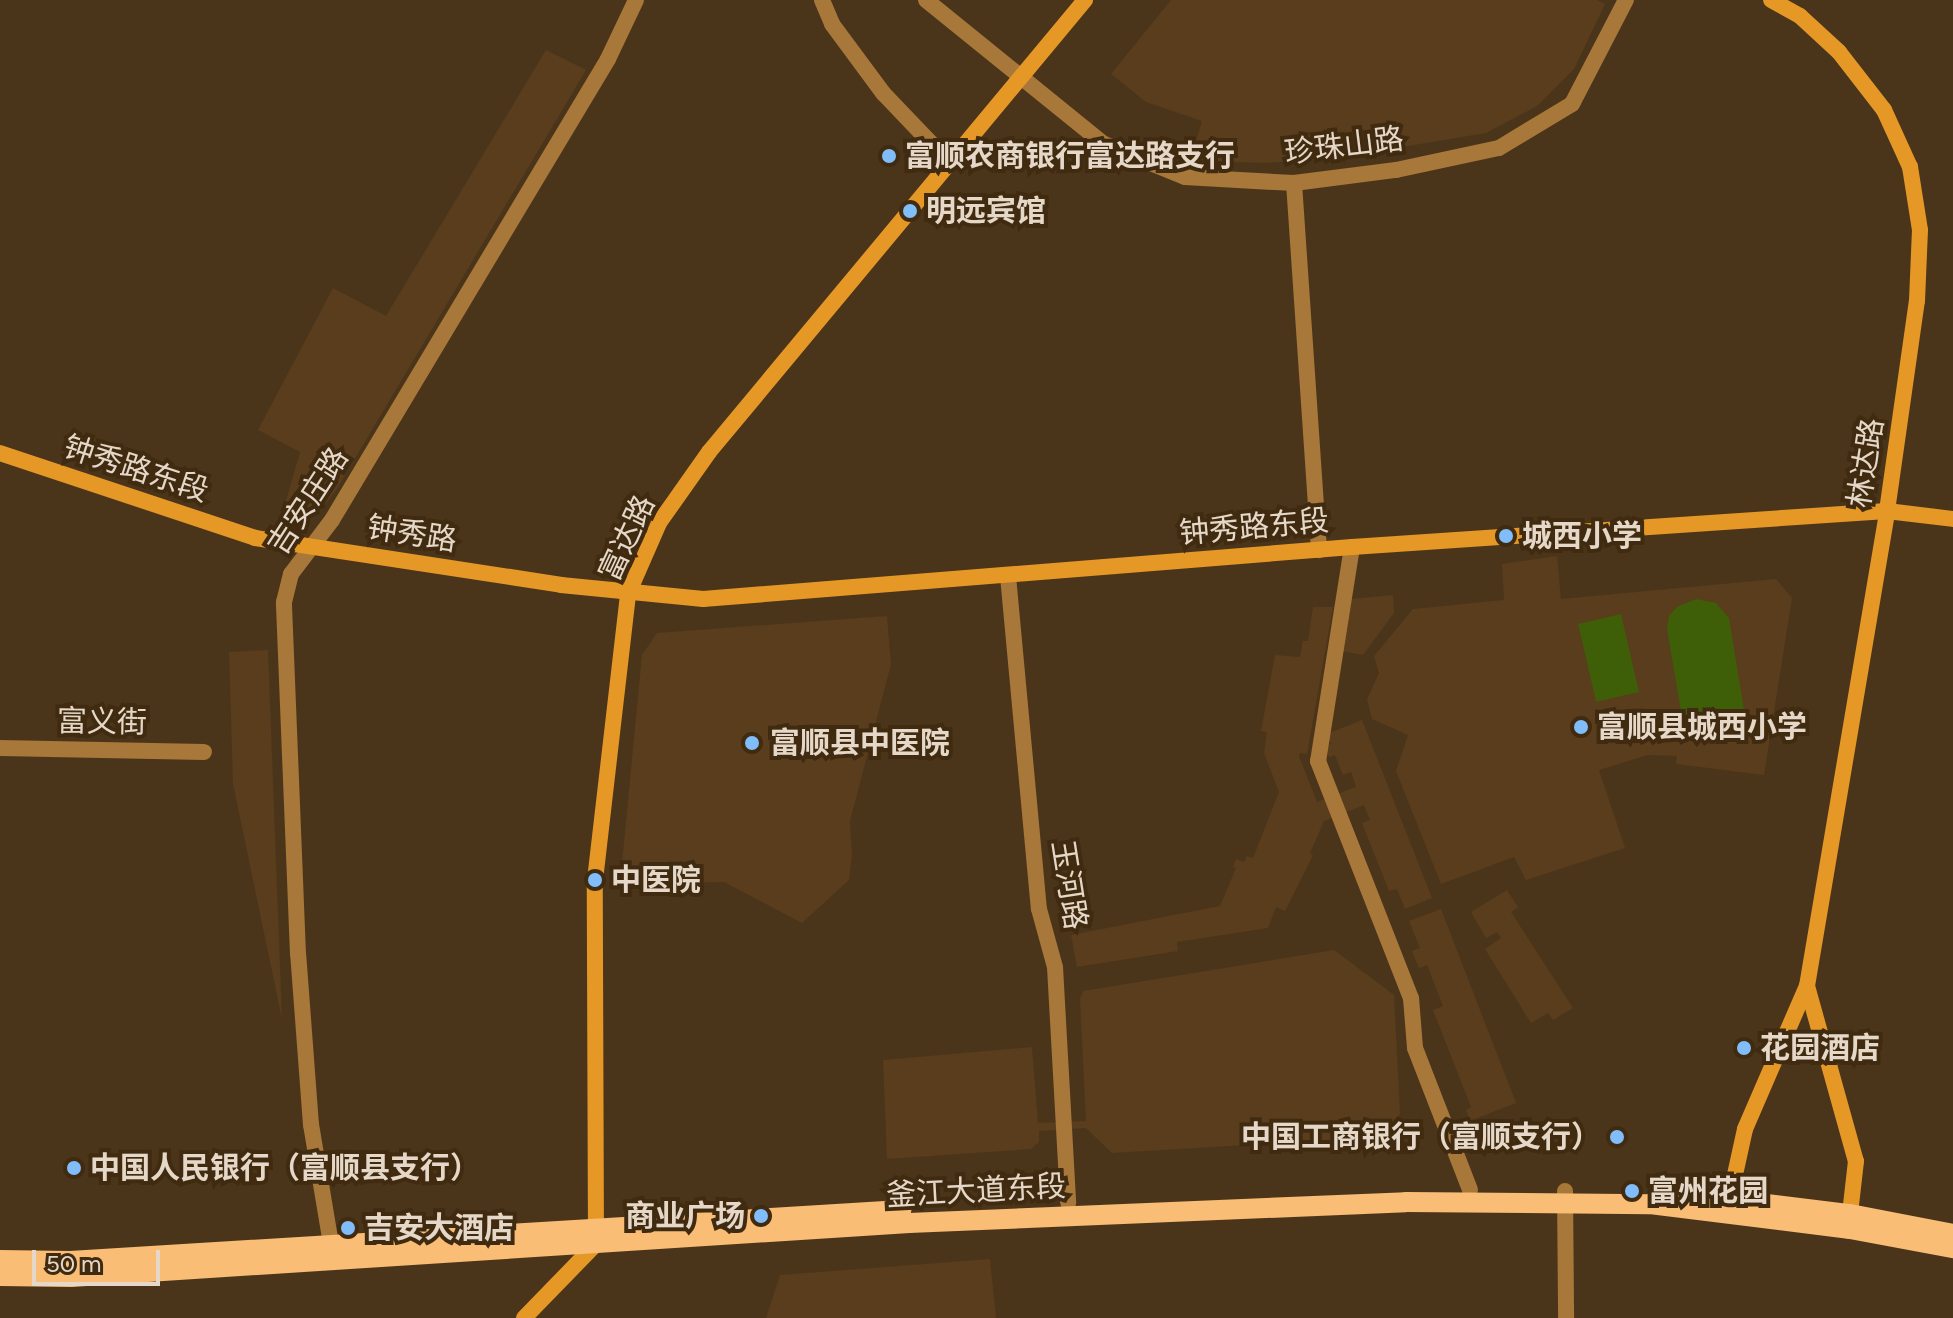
<!DOCTYPE html>
<meta charset="utf-8">
<style>
body{margin:0}
#map{position:relative;width:1953px;height:1318px;overflow:hidden;background:#4b351a;font-family:Figtree,"Noto Sans SC",sans-serif}
div>[style]{position:absolute}
.built>*{inset:0;background:#593d1c}
.green>*{inset:0;background:#3e5f07;transform-origin:0 0}
.street>*{height:16px;margin:-8px;padding:0 8px;transform-origin:8px;border-radius:8px;background:#a8773a}
.secondary>*{height:16px;margin:-8px;padding:0 8px;transform-origin:8px;border-radius:8px;background:#e69827}
.primary>*{height:20px;margin:-10px;padding:0 10px;transform-origin:10px;border-radius:10px;background:#f9bd76}
.secondary-bridge>*{height:16px;margin:-8px;padding:0 8px;transform-origin:8px;border-radius:8px;background:#e69827}
.dots>*{width:22px;height:22px;translate:-50% -50%;box-sizing:border-box;border:4px solid #402b10;border-radius:50%}
span{translate:-50% -50%;white-space:nowrap;text-align:center;line-height:1.15;-webkit-text-stroke:8px #402b10;paint-order:stroke}
.street-label{font-size:30px;color:#e6d8c8}
.poi-label{font-size:30px;color:#e6d8c8;font-weight:700}
.left{translate:0 -50%;text-align:left}
.right{translate:-100% -50%;text-align:right}
.scale{position:absolute;left:32px;top:1250px;width:128px;height:36px;box-sizing:border-box;border:4px solid #e6d8c8;border-top:0;padding-left:10px;font-size:24px;line-height:28px;white-space:nowrap;color:#e6d8c8;-webkit-text-stroke:6px #402b10;paint-order:stroke}
</style>
<div id="map">
<div class="built">
<i style="clip-path:polygon(1171px 0,1597px 0,1605px 4px,1574px 69px,1537px 106px,1486px 133px,1330px 159px,1263px 163px,1190px 160px,1202px 121px,1146px 102px,1111px 74px)"></i>
<i style="clip-path:polygon(546px 50px,586px 70px,335px 492px,317px 514px,300px 526px,281px 518px,300px 452px,258px 430px,333px 288px,386px 316px)"></i>
<i style="clip-path:polygon(1557px 556px,1561px 599px,1776px 579px,1792px 598px,1764px 775px,1676px 764px,1677px 756px,1648px 755px,1599px 770px,1625px 848px,1526px 880px,1514px 857px,1441px 884px,1396px 771px,1408px 735px,1372px 719px,1367px 699px,1379px 673px,1374px 656px,1413px 609px,1504px 600px,1502px 564px)"></i>
<i style="clip-path:polygon(1393px 595px,1394px 613px,1363px 655px,1342px 651px,1351px 599px)"></i>
<i style="clip-path:polygon(1313px 607px,1333px 607px,1307px 754px,1300px 753px,1299px 756px,1317px 802px,1356px 787px,1351px 772px,1343px 775px,1335px 755px,1329px 757px,1325px 746px,1331px 744px,1327px 734px,1362px 720px,1432px 898px,1405px 909px,1397px 889px,1389px 891px,1362px 823px,1370px 820px,1364px 805px,1324px 821px,1310px 853px,1313px 855px,1285px 911px,1276px 907px,1268px 928px,1177px 942px,1178px 951px,1077px 967px,1071px 935px,1220px 906px,1236px 868px,1233px 867px,1236px 859px,1244px 862px,1247px 856px,1253px 858px,1279px 792px,1264px 753px,1267px 732px,1261px 731px,1275px 655px,1300px 657px,1303px 641px,1308px 641px)"></i>
<i style="clip-path:polygon(887px 616px,891px 664px,850px 821px,852px 855px,849px 880px,802px 923px,724px 882px,620px 884px,642px 655px,657px 633px)"></i>
<i style="clip-path:polygon(268px 650px,268px 651px,282px 1019px,233px 784px,229px 652px)"></i>
<i style="clip-path:polygon(1507px 890px,1518px 907px,1511px 912px,1573px 1008px,1553px 1020px,1548px 1013px,1531px 1023px,1485px 949px,1501px 938px,1497px 932px,1486px 938px,1471px 912px)"></i>
<i style="clip-path:polygon(1441px 909px,1516px 1103px,1470px 1121px,1466px 1110px,1471px 1107px,1433px 1010px,1443px 1006px,1427px 965px,1419px 968px,1412px 951px,1420px 948px,1409px 921px)"></i>
<i style="clip-path:polygon(1334px 950px,1394px 995px,1400px 1114px,1378px 1137px,1112px 1153px,1086px 1128px,1039px 1131px,1039px 1142px,1031px 1149px,887px 1159px,883px 1060px,1032px 1047px,1038px 1123px,1086px 1121px,1080px 999px,1083px 991px)"></i>
<i style="clip-path:polygon(990px 1259px,996px 1318px,766px 1318px,780px 1275px)"></i>
</div>
<div class="green">
<i style="clip-path:polygon(1696px 599px,1716px 603px,1729px 618px,1745px 716px,1735px 735px,1716px 743px,1696px 739px,1683px 723px,1667px 629px,1669px 616px,1677px 607px)"></i>
<i style="left:1621px;top:614px;width:80px;height:44px;rotate:77deg"></i>
</div>
<div class="street">
<i style="left:822px;top:0;width:26px;rotate:67deg"></i>
<i style="left:832px;top:24px;width:86px;rotate:53.5deg"></i>
<i style="left:883px;top:93px;width:97px;rotate:46.3deg"></i>
<i style="left:926px;top:0;width:229px;rotate:39deg"></i>
<i style="left:1104px;top:144px;width:87px;rotate:22.2deg"></i>
<i style="left:1185px;top:177px;width:109px;rotate:3.2deg"></i>
<i style="left:1294px;top:183px;width:103px;rotate:-7.3deg"></i>
<i style="left:1396px;top:170px;width:105px;rotate:-12.1deg"></i>
<i style="left:1499px;top:148px;width:85px;rotate:-31.1deg"></i>
<i style="left:1572px;top:104px;width:117px;rotate:-62.6deg"></i>
<i style="left:1294px;top:183px;width:368px;rotate:86.1deg"></i>
<i style="left:1352px;top:547px;width:217px;rotate:99deg"></i>
<i style="left:1318px;top:761px;width:255px;rotate:68.6deg"></i>
<i style="left:1411px;top:998px;width:50px;rotate:85.4deg"></i>
<i style="left:1415px;top:1048px;width:152px;rotate:68.8deg"></i>
<i style="left:1008px;top:576px;width:334px;rotate:84.7deg"></i>
<i style="left:1039px;top:909px;width:60px;rotate:74.6deg"></i>
<i style="left:1055px;top:967px;width:236px;rotate:86.8deg"></i>
<i style="left:0;top:748px;width:204px;rotate:1.1deg"></i>
<i style="left:1565px;top:1191px;width:127px;rotate:89.5deg"></i>
<i style="left:331px;top:1244px;width:121px;rotate:-99.5deg"></i>
<i style="left:311px;top:1125px;width:171px;rotate:-94.3deg"></i>
<i style="left:298px;top:954px;width:352px;rotate:-92.3deg"></i>
<i style="left:284px;top:602px;width:29px;rotate:-76deg"></i>
<i style="left:291px;top:574px;width:68px;rotate:-52.8deg"></i>
<i style="left:332px;top:520px;width:537px;rotate:-59.09deg"></i>
<i style="left:608px;top:59px;width:65px;rotate:-64.6deg"></i>
</div>
<div class="secondary">
<i style="left:0;top:453px;width:269px;rotate:18.4deg"></i>
<i style="left:561px;top:585px;width:143px;rotate:5.6deg"></i>
<i style="left:703px;top:599px;width:651px;rotate:-4.58deg"></i>
<i style="left:1352px;top:547px;width:536px;rotate:-3.85deg"></i>
<i style="left:1887px;top:511px;width:66px;rotate:6.9deg"></i>
<i style="left:1807px;top:986px;width:182px;rotate:74.4deg"></i>
<i style="left:1856px;top:1161px;width:53px;rotate:96.5deg"></i>
<i style="left:1727px;top:1211px;width:84px;rotate:-77.6deg"></i>
<i style="left:1745px;top:1129px;width:156px;rotate:-66.6deg"></i>
<i style="left:1807px;top:986px;width:482px;rotate:-80.4deg"></i>
<i style="left:1887px;top:511px;width:212px;rotate:-81.9deg"></i>
<i style="left:1917px;top:301px;width:71px;rotate:-87.6deg"></i>
<i style="left:1920px;top:230px;width:64px;rotate:-99deg"></i>
<i style="left:1910px;top:167px;width:63px;rotate:-114.5deg"></i>
<i style="left:1884px;top:110px;width:73px;rotate:-127.8deg"></i>
<i style="left:1839px;top:52px;width:53px;rotate:-137.3deg"></i>
<i style="left:1800px;top:16px;width:33px;rotate:-151deg"></i>
<i style="left:524px;top:1318px;width:103px;rotate:-45.8deg"></i>
<i style="left:596px;top:1244px;width:364px;rotate:-90.2deg"></i>
<i style="left:595px;top:880px;width:288px;rotate:-83.4deg"></i>
<i style="left:628px;top:594px;width:77px;rotate:-66.4deg"></i>
<i style="left:659px;top:523px;width:87px;rotate:-54.8deg"></i>
<i style="left:709px;top:452px;width:588px;rotate:-50.24deg"></i>
</div>
<div class="primary">
<i style="left:1684px;top:1194px;width:167px;rotate:6.9deg"></i>
<i style="left:1850px;top:1214px;width:105px;rotate:11deg"></i>
<i style="left:0;top:1260px;width:70px;rotate:0.8deg"></i>
<i style="left:70px;top:1261px;width:833px;rotate:-3.51deg"></i>
<i style="left:0;top:1276px;width:71px;rotate:0.8deg"></i>
<i style="left:71px;top:1277px;width:840px;rotate:-3.69deg"></i>
<i style="left:909px;top:1223px;width:497px;rotate:-2.4deg"></i>
<i style="left:1406px;top:1202px;width:244px;rotate:0.5deg"></i>
<i style="left:1650px;top:1204px;width:202px;rotate:7.1deg"></i>
<i style="left:1850px;top:1229px;width:105px;rotate:10.5deg"></i>
</div>
<div class="secondary-bridge">
<i style="left:255px;top:538px;width:310px;rotate:8.7deg"></i>
</div>
<div class="dots">
<i style="left:889px;top:156px;background:#81bdfa"></i>
<i style="left:910px;top:211px;background:#81bdfa"></i>
<i style="left:1506px;top:536px;background:#81bdfa"></i>
<i style="left:1581px;top:727px;background:#81bdfa"></i>
<i style="left:752px;top:743px;background:#81bdfa"></i>
<i style="left:595px;top:880px;background:#81bdfa"></i>
<i style="left:1744px;top:1048px;background:#81bdfa"></i>
<i style="left:1617px;top:1137px;background:#81bdfa"></i>
<i style="left:74px;top:1168px;background:#81bdfa"></i>
<i style="left:1632px;top:1191px;background:#81bdfa"></i>
<i style="left:761px;top:1216px;background:#81bdfa"></i>
<i style="left:348px;top:1228px;background:#81bdfa"></i>
</div>
<div class="street-label">
<span style="left:1344px;top:146px;rotate:-7deg">珍珠山路</span>
<span style="left:1866px;top:463px;rotate:-81deg">林达路</span>
<span style="left:136px;top:469px;rotate:18deg">钟秀路东段</span>
<span style="left:308px;top:501px;rotate:-57deg">吉安庄路</span>
<span style="left:1254px;top:527px;rotate:-5deg">钟秀路东段</span>
<span style="left:412px;top:534px;rotate:9deg">钟秀路</span>
<span style="left:627px;top:538px;rotate:-65deg">富达路</span>
<span style="left:102px;top:722px;rotate:1deg">富义街</span>
<span style="left:1069px;top:885px;rotate:81deg">玉河路</span>
<span style="left:976px;top:1191px;rotate:-3deg">釜江大道东段</span>
</div>
<div class="poi-label">
<span class="left" style="left:905px;top:156px">富顺农商银行富达路支行</span>
<span class="left" style="left:926px;top:211px">明远宾馆</span>
<span class="left" style="left:1522px;top:536px">城西小学</span>
<span class="left" style="left:1597px;top:727px">富顺县城西小学</span>
<span class="left" style="left:770px;top:743px">富顺县中医院</span>
<span class="left" style="left:611px;top:880px">中医院</span>
<span class="left" style="left:1760px;top:1048px">花园酒店</span>
<span class="right" style="left:1601px;top:1137px">中国工商银行（富顺支行）</span>
<span class="left" style="left:90px;top:1168px">中国人民银行（富顺县支行）</span>
<span class="left" style="left:1648px;top:1191px">富州花园</span>
<span class="right" style="left:745px;top:1216px">商业广场</span>
<span class="left" style="left:364px;top:1228px">吉安大酒店</span>
</div>
<div class="scale">50 m</div>
</div>
